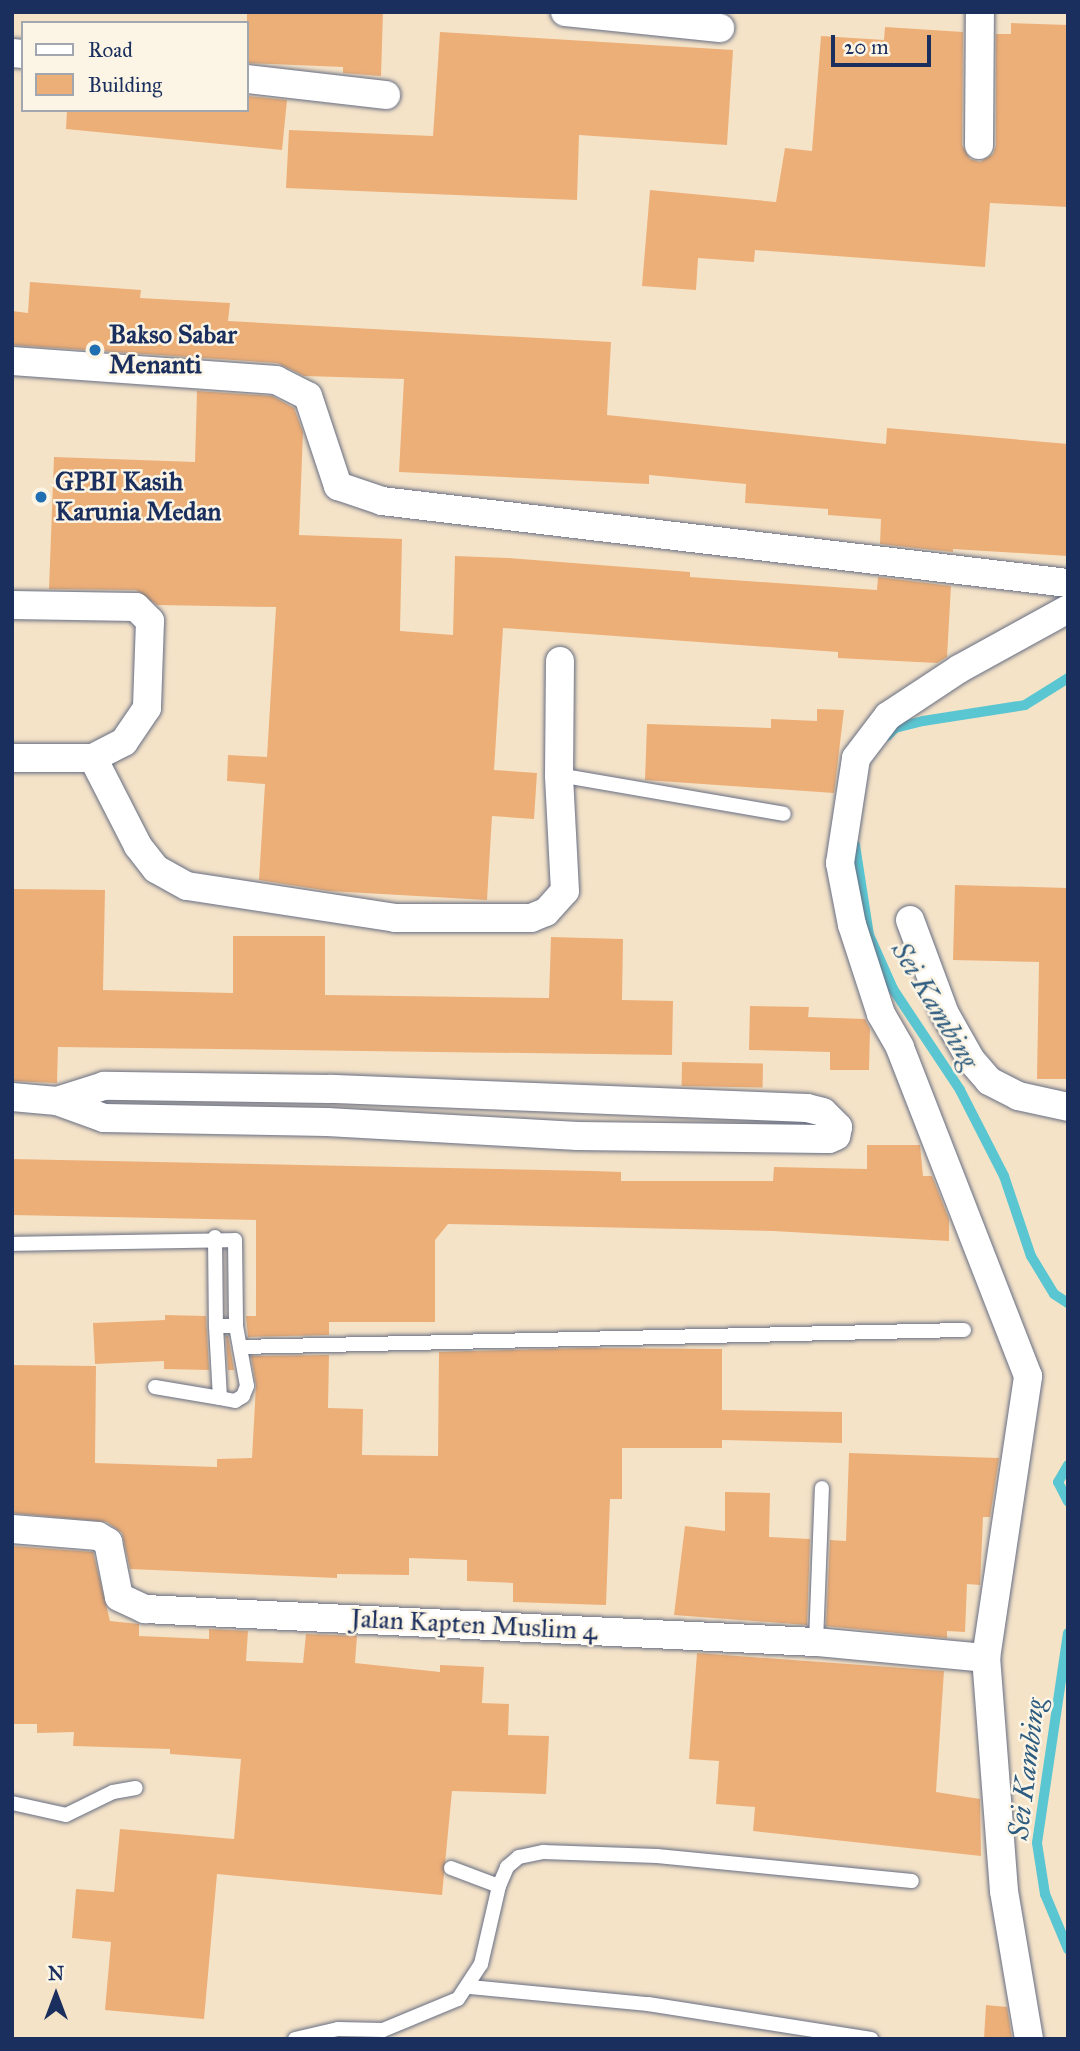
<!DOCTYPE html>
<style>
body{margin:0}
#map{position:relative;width:1080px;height:2051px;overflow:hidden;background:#f5e3c8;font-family:"IM FELL Great Primer",serif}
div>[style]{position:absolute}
.stream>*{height:10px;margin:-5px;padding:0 5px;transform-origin:5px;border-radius:5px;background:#5ac6d1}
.building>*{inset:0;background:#edaf78;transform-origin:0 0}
.roads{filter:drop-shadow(0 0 2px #676e83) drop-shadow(0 0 2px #676e83)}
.lane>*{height:14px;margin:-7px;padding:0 7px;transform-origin:7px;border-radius:7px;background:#fff}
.street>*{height:28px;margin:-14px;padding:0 14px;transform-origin:14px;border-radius:14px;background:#fff}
.dots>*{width:19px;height:19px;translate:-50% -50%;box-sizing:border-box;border:4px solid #fcf5e5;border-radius:50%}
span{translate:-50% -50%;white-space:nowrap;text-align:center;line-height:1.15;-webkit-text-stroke:5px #fcf5e5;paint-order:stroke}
.poi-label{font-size:26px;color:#1b2f5e;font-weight:700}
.left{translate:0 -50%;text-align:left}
.street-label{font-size:26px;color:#1b2f5e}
.water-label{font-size:28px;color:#2e5c80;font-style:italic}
.frame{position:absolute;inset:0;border:14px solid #1b2f5e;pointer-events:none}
.legend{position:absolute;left:21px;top:21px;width:228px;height:91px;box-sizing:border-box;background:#fcf5e5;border:2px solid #a2a6af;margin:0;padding:9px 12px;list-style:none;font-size:21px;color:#1b2f5e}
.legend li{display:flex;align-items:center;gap:14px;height:35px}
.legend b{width:35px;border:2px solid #a2a6af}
.north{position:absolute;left:21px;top:1960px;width:70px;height:70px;-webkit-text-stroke:5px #fcf5e5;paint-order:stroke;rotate:0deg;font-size:19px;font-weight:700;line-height:28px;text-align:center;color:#1b2f5e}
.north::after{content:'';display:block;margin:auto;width:24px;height:32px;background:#1b2f5e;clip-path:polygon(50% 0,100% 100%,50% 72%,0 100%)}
.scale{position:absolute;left:831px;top:35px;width:100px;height:32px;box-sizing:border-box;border:4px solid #1b2f5e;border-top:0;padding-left:9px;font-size:21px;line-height:24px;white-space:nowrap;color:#1b2f5e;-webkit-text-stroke:5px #fcf5e5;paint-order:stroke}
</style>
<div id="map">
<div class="stream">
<i style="left:887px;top:736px;width:11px;rotate:-45deg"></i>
<i style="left:895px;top:728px;width:29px;rotate:-14deg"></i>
<i style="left:923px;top:721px;width:103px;rotate:-8.9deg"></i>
<i style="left:1025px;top:705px;width:51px;rotate:-32.1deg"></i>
<i style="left:855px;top:845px;width:91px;rotate:81.2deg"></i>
<i style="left:869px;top:935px;width:59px;rotate:66deg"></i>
<i style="left:893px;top:989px;width:121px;rotate:56.4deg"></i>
<i style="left:960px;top:1090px;width:97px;rotate:62.9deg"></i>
<i style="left:1004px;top:1176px;width:84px;rotate:71.4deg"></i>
<i style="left:1031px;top:1256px;width:44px;rotate:58.8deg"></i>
<i style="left:1054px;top:1294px;width:17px;rotate:33deg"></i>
<i style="left:1068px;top:1465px;width:20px;rotate:120deg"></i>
<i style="left:1058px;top:1482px;width:22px;rotate:63deg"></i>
<i style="left:1068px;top:1633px;width:212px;rotate:98.4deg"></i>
<i style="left:1037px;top:1843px;width:52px;rotate:81.1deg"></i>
<i style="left:1045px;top:1894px;width:60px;rotate:67.3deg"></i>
</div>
<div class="building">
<i style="clip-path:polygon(247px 12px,383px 12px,381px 76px,343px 73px,343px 67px,247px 63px)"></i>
<i style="clip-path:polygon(1011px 23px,1068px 25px,1068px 207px,990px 203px,985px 267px,755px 250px,754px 262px,698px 258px,696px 290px,642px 286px,650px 190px,776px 202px,785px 148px,812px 151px,821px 36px,884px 40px,885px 27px,963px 32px,962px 145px,970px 159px,980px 162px,993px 154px,996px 145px,996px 34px,1011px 34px)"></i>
<i style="clip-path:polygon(440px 32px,733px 50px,727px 145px,579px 135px,577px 200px,286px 188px,289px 130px,433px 136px)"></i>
<i style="clip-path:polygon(247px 96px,287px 100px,282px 150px,66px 129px,67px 110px,247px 110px)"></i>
<i style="clip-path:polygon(30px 282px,141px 290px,140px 298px,230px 303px,228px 321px,611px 342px,607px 415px,886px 444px,887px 428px,1068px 444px,1068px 556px,953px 549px,953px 552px,880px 544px,881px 519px,828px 515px,828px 509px,745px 503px,746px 484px,649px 475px,649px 484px,399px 472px,404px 379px,304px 376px,277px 363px,12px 345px,12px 311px,28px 313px)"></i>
<i style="clip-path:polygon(197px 391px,272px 396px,294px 408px,303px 432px,299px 535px,402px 539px,400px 631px,453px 635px,455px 556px,508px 558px,690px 572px,690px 577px,877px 590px,878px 577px,951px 586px,947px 657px,937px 663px,838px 658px,838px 652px,503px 628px,494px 770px,537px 773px,534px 819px,492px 816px,487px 900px,329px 891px,259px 880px,265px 784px,227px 781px,228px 755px,267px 757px,276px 607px,157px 605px,136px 590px,49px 589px,54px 457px,195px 462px)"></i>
<i style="clip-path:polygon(817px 709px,844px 710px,834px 793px,645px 780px,647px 724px,771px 728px,771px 719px,817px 721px)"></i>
<i style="clip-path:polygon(955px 885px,1068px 888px,1068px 1079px,1037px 1079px,1039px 962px,953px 960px)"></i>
<i style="clip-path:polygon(12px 889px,105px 890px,103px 990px,233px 993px,233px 936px,325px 936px,325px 995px,549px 998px,551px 937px,623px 939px,622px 1000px,673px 1001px,672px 1055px,58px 1047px,57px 1083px,12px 1081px)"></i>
<i style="clip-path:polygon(750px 1006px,809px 1007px,808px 1017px,865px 1019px,870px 1029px,869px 1070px,830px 1070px,830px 1052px,749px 1050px)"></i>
<i style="left:682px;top:1062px;width:81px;height:24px;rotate:1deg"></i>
<i style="clip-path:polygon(867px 1145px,920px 1145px,923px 1176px,932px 1176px,949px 1219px,949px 1241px,773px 1231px,448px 1224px,435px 1240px,435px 1322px,329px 1322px,329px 1335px,248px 1337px,246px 1316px,256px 1316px,256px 1220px,12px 1215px,12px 1159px,594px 1171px,621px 1172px,621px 1181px,773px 1181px,774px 1167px,867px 1169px)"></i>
<i style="clip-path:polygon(165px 1315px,206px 1316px,209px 1370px,164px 1369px,164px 1361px,95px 1364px,93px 1323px,165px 1320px)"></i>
<i style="clip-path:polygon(226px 1336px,228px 1336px,234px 1370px,228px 1370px)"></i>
<i style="clip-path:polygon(586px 1348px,722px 1349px,722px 1410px,842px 1412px,842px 1443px,722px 1440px,722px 1448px,622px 1448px,622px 1499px,610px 1499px,606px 1605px,513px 1602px,513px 1583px,467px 1581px,467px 1560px,409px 1558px,409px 1575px,337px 1574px,337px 1578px,130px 1569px,122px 1533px,107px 1522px,12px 1513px,12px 1365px,96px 1366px,95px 1463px,217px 1467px,217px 1459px,252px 1458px,256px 1385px,251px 1356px,329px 1355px,328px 1408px,363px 1409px,362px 1455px,438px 1456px,439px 1352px)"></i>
<i style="clip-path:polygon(849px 1453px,999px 1458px,990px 1517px,983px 1517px,980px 1585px,967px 1584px,965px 1632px,947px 1631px,947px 1638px,826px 1626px,830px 1540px,846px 1541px)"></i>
<i style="clip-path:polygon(725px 1492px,770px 1493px,769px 1537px,810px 1539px,807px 1625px,674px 1615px,685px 1526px,725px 1531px)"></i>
<i style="clip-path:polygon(12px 1546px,93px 1552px,110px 1621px,139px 1624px,139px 1636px,209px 1639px,209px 1629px,248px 1631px,246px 1661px,303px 1663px,306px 1634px,357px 1636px,355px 1663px,440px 1672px,440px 1665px,484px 1667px,482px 1703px,509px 1704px,508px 1735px,549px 1736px,546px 1794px,452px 1791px,442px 1895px,217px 1874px,204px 2019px,105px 2010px,111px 1942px,72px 1938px,76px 1889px,114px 1892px,120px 1829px,234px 1839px,241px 1759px,170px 1754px,170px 1749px,73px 1746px,74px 1732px,37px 1733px,37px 1724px,12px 1724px)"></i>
<i style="clip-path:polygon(697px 1653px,944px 1671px,936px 1792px,980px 1799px,981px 1856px,753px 1831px,755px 1807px,716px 1804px,719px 1761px,689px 1759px)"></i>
<i style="clip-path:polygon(986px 2005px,1007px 2007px,1012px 2039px,984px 2039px)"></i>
</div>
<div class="roads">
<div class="lane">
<i style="left:559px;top:775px;width:228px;rotate:9.8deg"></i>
<i style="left:215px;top:1237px;width:89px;rotate:89.4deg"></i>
<i style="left:216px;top:1326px;width:20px"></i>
<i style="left:236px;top:1326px;width:61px;rotate:79.6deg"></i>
<i style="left:247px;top:1386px;width:11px;rotate:112deg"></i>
<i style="left:243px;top:1396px;width:9px;rotate:148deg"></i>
<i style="left:235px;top:1401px;width:15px;rotate:-169deg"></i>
<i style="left:12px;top:1244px;width:223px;rotate:-1deg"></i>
<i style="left:235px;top:1240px;width:86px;rotate:89.3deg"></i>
<i style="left:240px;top:1347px;width:724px;rotate:-1.35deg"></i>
<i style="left:155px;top:1387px;width:66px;rotate:9.6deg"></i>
<i style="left:220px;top:1398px;width:72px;rotate:-93.2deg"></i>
<i style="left:816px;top:1642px;width:154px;rotate:-87.8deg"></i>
<i style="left:12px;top:1803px;width:55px;rotate:12.5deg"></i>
<i style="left:66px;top:1815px;width:52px;rotate:-26.1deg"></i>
<i style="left:113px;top:1792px;width:23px;rotate:-10deg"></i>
<i style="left:451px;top:1868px;width:51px;rotate:20.6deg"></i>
<i style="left:499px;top:1886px;width:21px;rotate:-67deg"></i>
<i style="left:507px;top:1867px;width:16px;rotate:-40deg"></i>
<i style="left:519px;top:1857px;width:25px;rotate:-12deg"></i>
<i style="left:543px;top:1852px;width:114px;rotate:2deg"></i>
<i style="left:657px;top:1856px;width:256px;rotate:5.6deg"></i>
<i style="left:470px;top:1987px;width:179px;rotate:5.5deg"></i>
<i style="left:648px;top:2004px;width:226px;rotate:8.9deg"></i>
<i style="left:295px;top:2039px;width:44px;rotate:-13.1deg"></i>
<i style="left:338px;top:2029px;width:45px;rotate:1.3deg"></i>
<i style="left:383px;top:2030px;width:81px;rotate:-22.5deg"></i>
<i style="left:458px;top:1999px;width:42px;rotate:-56.7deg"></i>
<i style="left:481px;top:1964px;width:80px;rotate:-77deg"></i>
</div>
<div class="street">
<i style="left:565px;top:12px;width:156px;rotate:5.9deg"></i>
<i style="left:12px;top:53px;width:11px;rotate:5deg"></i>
<i style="left:247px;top:79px;width:140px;rotate:6.6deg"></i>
<i style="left:979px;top:145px;width:133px;rotate:-89.6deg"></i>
<i style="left:12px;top:361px;width:265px;rotate:4.1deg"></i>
<i style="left:276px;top:380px;width:36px;rotate:27deg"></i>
<i style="left:308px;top:396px;width:95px;rotate:71.6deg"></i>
<i style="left:338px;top:486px;width:46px;rotate:18.8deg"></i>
<i style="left:382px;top:501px;width:691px;rotate:6.82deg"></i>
<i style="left:12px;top:605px;width:124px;rotate:0.9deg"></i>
<i style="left:136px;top:607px;width:20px;rotate:45deg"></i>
<i style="left:150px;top:621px;width:87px;rotate:92deg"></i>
<i style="left:147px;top:708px;width:41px;rotate:124.1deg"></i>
<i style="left:124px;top:742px;width:35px;rotate:153deg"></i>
<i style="left:93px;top:758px;width:81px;rotate:180deg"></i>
<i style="left:93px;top:758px;width:99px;rotate:62.9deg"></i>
<i style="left:138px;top:846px;width:29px;rotate:52deg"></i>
<i style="left:156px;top:869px;width:35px;rotate:29deg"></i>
<i style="left:187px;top:886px;width:210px;rotate:8.7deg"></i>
<i style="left:395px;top:918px;width:136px"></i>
<i style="left:531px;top:918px;width:16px;rotate:-22deg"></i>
<i style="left:546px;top:912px;width:28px;rotate:-48deg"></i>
<i style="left:565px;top:891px;width:116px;rotate:-93deg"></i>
<i style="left:559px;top:775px;width:114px;rotate:-89.5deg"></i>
<i style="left:910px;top:920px;width:100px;rotate:69.6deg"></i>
<i style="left:945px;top:1014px;width:53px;rotate:60.5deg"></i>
<i style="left:971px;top:1060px;width:28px;rotate:49deg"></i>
<i style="left:989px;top:1081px;width:33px;rotate:27deg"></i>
<i style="left:1018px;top:1096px;width:51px;rotate:12.4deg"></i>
<i style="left:12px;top:1097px;width:45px;rotate:5.1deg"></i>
<i style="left:57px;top:1101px;width:50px;rotate:19.9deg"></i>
<i style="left:104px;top:1118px;width:223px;rotate:1deg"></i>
<i style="left:327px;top:1122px;width:251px;rotate:3.2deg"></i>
<i style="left:578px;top:1136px;width:251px;rotate:0.7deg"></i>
<i style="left:829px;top:1139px;width:8px;rotate:-23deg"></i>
<i style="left:836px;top:1136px;width:9px;rotate:-77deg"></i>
<i style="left:838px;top:1127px;width:21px;rotate:-135deg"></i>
<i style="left:823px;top:1112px;width:16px;rotate:-166deg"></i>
<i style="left:807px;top:1108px;width:478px;rotate:-177.7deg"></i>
<i style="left:329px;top:1089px;width:225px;rotate:-179.2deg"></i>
<i style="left:104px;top:1086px;width:49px;rotate:162.3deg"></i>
<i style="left:12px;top:1529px;width:86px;rotate:4.7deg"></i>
<i style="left:98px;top:1536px;width:12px;rotate:31deg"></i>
<i style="left:108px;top:1542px;width:56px;rotate:78.7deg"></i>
<i style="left:119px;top:1597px;width:29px;rotate:25deg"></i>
<i style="left:145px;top:1609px;width:672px;rotate:2.82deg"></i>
<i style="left:816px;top:1642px;width:171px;rotate:5.4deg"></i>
<i style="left:1029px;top:2039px;width:150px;rotate:-99.6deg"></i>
<i style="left:1004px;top:1891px;width:234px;rotate:-94.4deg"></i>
<i style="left:986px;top:1658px;width:285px;rotate:-81.5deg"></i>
<i style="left:1028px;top:1376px;width:353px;rotate:-111.3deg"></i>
<i style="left:900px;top:1047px;width:38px;rotate:-120deg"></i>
<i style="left:881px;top:1014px;width:94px;rotate:-108deg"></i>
<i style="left:852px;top:925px;width:63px;rotate:-101deg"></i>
<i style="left:840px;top:863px;width:106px;rotate:-81.3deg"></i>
<i style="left:856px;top:758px;width:53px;rotate:-52.7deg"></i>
<i style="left:888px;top:716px;width:85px;rotate:-33.5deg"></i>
<i style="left:959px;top:669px;width:124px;rotate:-28.8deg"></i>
</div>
</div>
<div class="dots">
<i style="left:95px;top:350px;background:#1f6fb2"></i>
<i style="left:41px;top:497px;background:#1f6fb2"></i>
</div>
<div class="poi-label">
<span class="left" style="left:109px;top:350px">Bakso Sabar<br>Menanti</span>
<span class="left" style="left:55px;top:497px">GPBI Kasih<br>Karunia Medan</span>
</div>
<div class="street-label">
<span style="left:474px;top:1625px;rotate:3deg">Jalan Kapten Muslim 4</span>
</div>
<div class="water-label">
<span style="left:935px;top:1005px;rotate:59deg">Sei Kambing</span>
<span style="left:1027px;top:1769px;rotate:-83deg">Sei Kambing</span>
</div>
<div class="frame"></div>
<ul class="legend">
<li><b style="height:9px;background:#fff"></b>Road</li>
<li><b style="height:19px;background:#edaf78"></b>Building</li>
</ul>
<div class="north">N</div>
<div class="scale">20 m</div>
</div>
